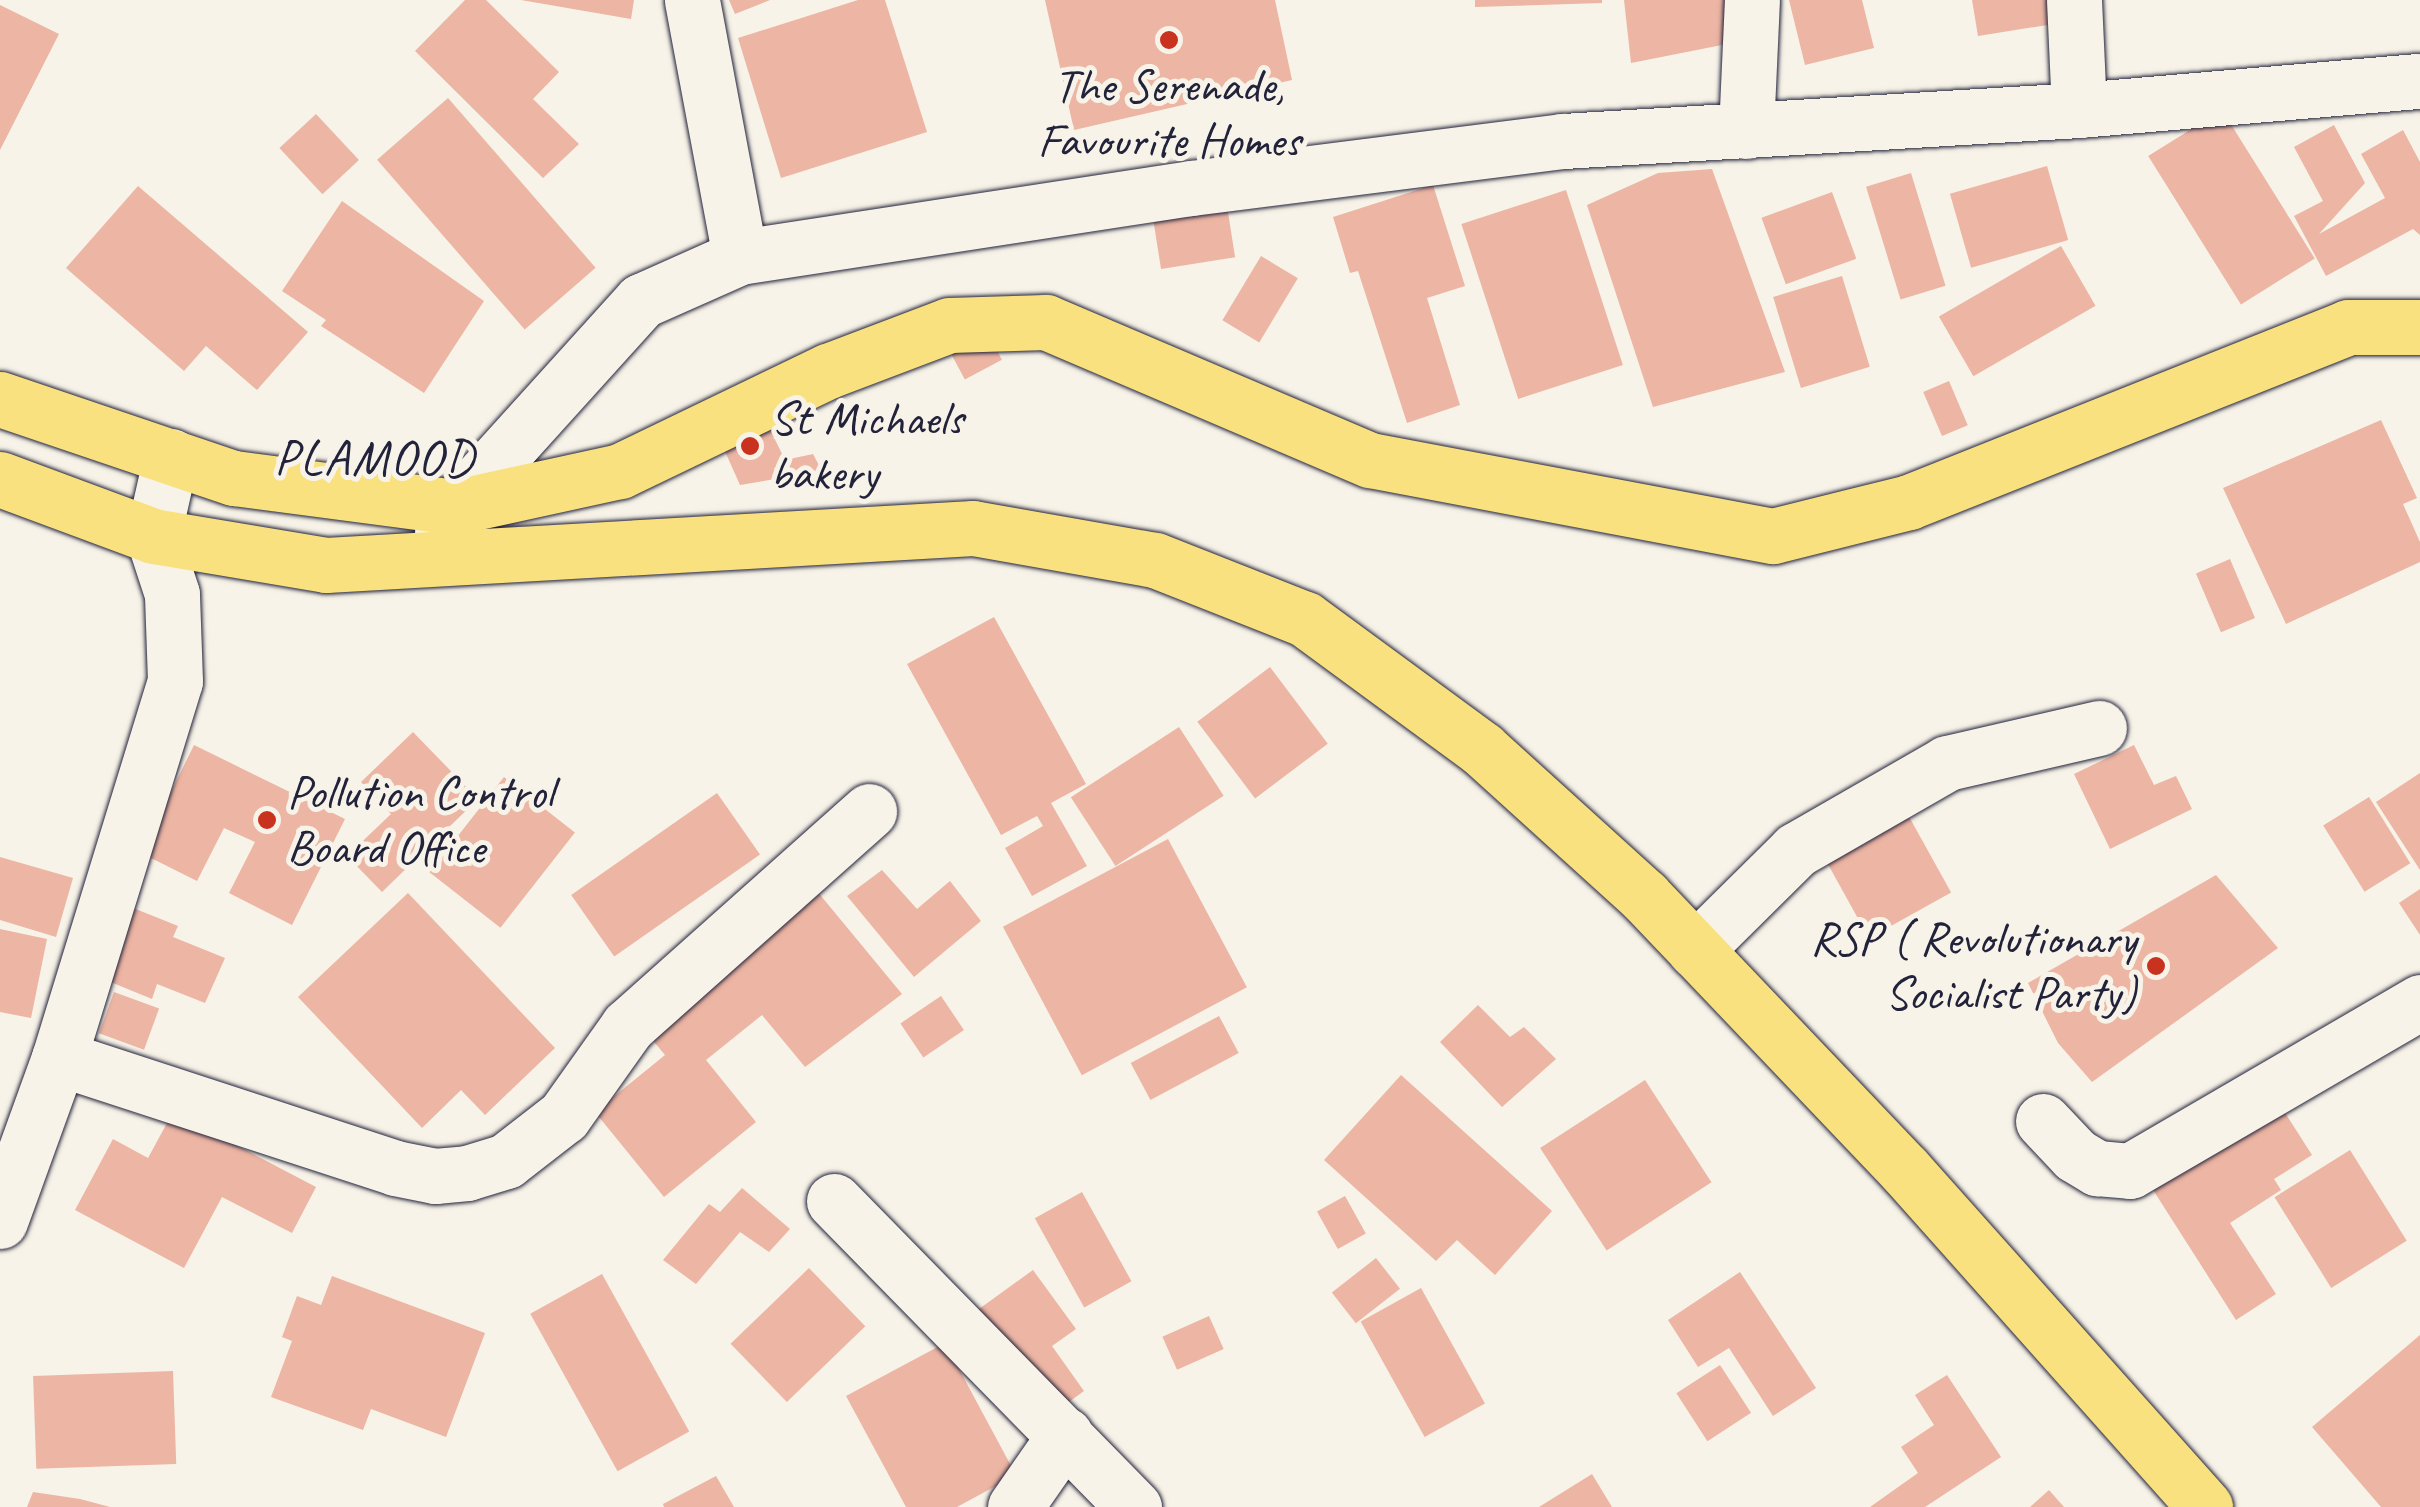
<!DOCTYPE html>
<style>
body{margin:0}
#map{position:relative;width:2420px;height:1507px;overflow:hidden;background:#f7f3e8;font-family:Caveat,sans-serif}
div>[style]{position:absolute}
.building>*{inset:0;background:#edb5a3;transform-origin:0 0}
.roads{filter:drop-shadow(0 0 2px #22223b) drop-shadow(0 0 2px #22223b)}
.minor>*{height:55px;margin:-27.5px;padding:0 27.5px;transform-origin:27.5px;border-radius:27.5px;background:#f7f3e8}
.major>*{height:55px;margin:-27.5px;padding:0 27.5px;transform-origin:27.5px;border-radius:27.5px;background:#fae180}
.dots>*{width:28px;height:28px;translate:-50% -50%;box-sizing:border-box;border:5px solid #f7f3e8;border-radius:50%}
span{translate:-50% -50%;white-space:nowrap;text-align:center;line-height:1.15;-webkit-text-stroke:10px #f7f3e8;paint-order:stroke}
.poi-label{font-size:48px;color:#22223b}
.left{translate:0 -50%;text-align:left}
.right{translate:-100% -50%;text-align:right}
.neighbourhood-label{font-size:50px;color:#22223b;letter-spacing:2.5px}
</style>
<div id="map">
<div class="building">
<i style="clip-path:polygon(465px 0,486px 0,559px 72px,533px 99px,579px 144px,543px 178px,415px 51px)"></i>
<i style="clip-path:polygon(521px 0,634px 0,631px 19px)"></i>
<i style="clip-path:polygon(729px 0,770px 0,735px 14px)"></i>
<i style="clip-path:polygon(858px 0,885px 0,927px 132px,781px 178px,738px 38px)"></i>
<i style="clip-path:polygon(1045px 0,1275px 0,1292px 80px,1074px 130px)"></i>
<i style="clip-path:polygon(1475px 0,1602px 0,1602px 3px,1475px 7px)"></i>
<i style="clip-path:polygon(1624px 0,1731px 0,1732px 43px,1631px 63px)"></i>
<i style="clip-path:polygon(1789px 0,1862px 0,1874px 48px,1805px 65px)"></i>
<i style="clip-path:polygon(1972px 0,2057px 0,2060px 23px,1978px 36px)"></i>
<i style="clip-path:polygon(0 5px,59px 34px,0 150px)"></i>
<i style="left:448px;top:98px;width:225px;height:94px;rotate:49deg"></i>
<i style="left:2222px;top:110px;width:175px;height:87px;rotate:58deg"></i>
<i style="left:316px;top:114px;width:63px;height:50px;rotate:47deg"></i>
<i style="clip-path:polygon(2334px 125px,2365px 183px,2319px 234px,2385px 198px,2361px 154px,2403px 130px,2420px 162px,2420px 235px,2413px 229px,2326px 276px,2294px 216px,2323px 201px,2294px 147px)"></i>
<i style="left:2047px;top:166px;width:77px;height:101px;rotate:74deg"></i>
<i style="clip-path:polygon(1712px 169px,1785px 372px,1653px 407px,1587px 205px,1658px 173px)"></i>
<i style="left:1911px;top:173px;width:118px;height:47px;rotate:73deg"></i>
<i style="clip-path:polygon(1433px 185px,1465px 286px,1427px 298px,1460px 405px,1407px 423px,1358px 271px,1350px 273px,1333px 217px)"></i>
<i style="clip-path:polygon(138px 186px,308px 332px,257px 390px,206px 346px,184px 371px,66px 268px)"></i>
<i style="left:1566px;top:190px;width:184px;height:110px;rotate:72deg"></i>
<i style="left:1832px;top:192px;width:71px;height:75px;rotate:70deg"></i>
<i style="clip-path:polygon(342px 201px,484px 301px,424px 393px,321px 326px,326px 320px,282px 291px)"></i>
<i style="left:1227px;top:206px;width:52px;height:75px;rotate:81deg"></i>
<i style="left:2061px;top:246px;width:69px;height:141px;rotate:60deg"></i>
<i style="left:1261px;top:256px;width:43px;height:75px;rotate:31deg"></i>
<i style="left:1842px;top:276px;width:95px;height:72px;rotate:73deg"></i>
<i style="left:985px;top:328px;width:36px;height:42px;rotate:62deg"></i>
<i style="left:1949px;top:381px;width:48px;height:28px;rotate:67deg"></i>
<i style="clip-path:polygon(764px 417px,785px 460px,813px 454px,822px 471px,740px 485px,719px 438px)"></i>
<i style="clip-path:polygon(2381px 420px,2417px 498px,2403px 504px,2420px 542px,2420px 562px,2286px 624px,2223px 488px)"></i>
<i style="left:2230px;top:559px;width:64px;height:37px;rotate:67deg"></i>
<i style="clip-path:polygon(994px 617px,1086px 784px,1051px 803px,1087px 866px,1032px 896px,1005px 848px,1043px 826px,1037px 816px,1001px 835px,907px 664px)"></i>
<i style="left:1270px;top:667px;width:96px;height:91px;rotate:53deg"></i>
<i style="left:1179px;top:727px;width:82px;height:129px;rotate:57deg"></i>
<i style="clip-path:polygon(413px 732px,478px 799px,382px 892px,347px 856px,391px 814px,361px 782px)"></i>
<i style="clip-path:polygon(194px 745px,345px 819px,292px 925px,229px 893px,255px 842px,224px 828px,197px 881px,141px 853px)"></i>
<i style="clip-path:polygon(2134px 745px,2154px 785px,2176px 776px,2192px 809px,2110px 849px,2074px 774px)"></i>
<i style="clip-path:polygon(2420px 773px,2420px 870px,2376px 802px)"></i>
<i style="left:504px;top:777px;width:90px;height:121px;rotate:38deg"></i>
<i style="left:717px;top:793px;width:75px;height:178px;rotate:55deg"></i>
<i style="left:2369px;top:797px;width:78px;height:54px;rotate:58deg"></i>
<i style="left:1907px;top:813px;width:91px;height:94px;rotate:61deg"></i>
<i style="left:1168px;top:839px;width:168px;height:187px;rotate:62deg"></i>
<i style="clip-path:polygon(0 857px,73px 878px,56px 937px,0 920px)"></i>
<i style="clip-path:polygon(882px 870px,917px 909px,950px 881px,981px 921px,914px 977px,847px 896px)"></i>
<i style="clip-path:polygon(2216px 875px,2278px 948px,2092px 1082px,2058px 1043px,2028px 983px)"></i>
<i style="clip-path:polygon(812px 885px,902px 994px,805px 1067px,762px 1015px,706px 1060px,756px 1122px,664px 1197px,595px 1112px,665px 1055px,645px 1031px)"></i>
<i style="clip-path:polygon(2420px 889px,2420px 935px,2399px 903px)"></i>
<i style="clip-path:polygon(408px 893px,555px 1048px,485px 1115px,461px 1090px,422px 1128px,298px 997px)"></i>
<i style="clip-path:polygon(121px 903px,178px 926px,173px 937px,225px 958px,205px 1003px,157px 984px,152px 999px,91px 974px)"></i>
<i style="clip-path:polygon(0 929px,47px 939px,31px 1018px,0 1012px)"></i>
<i style="left:114px;top:992px;width:48px;height:44px;rotate:20deg"></i>
<i style="left:941px;top:996px;width:41px;height:49px;rotate:56deg"></i>
<i style="clip-path:polygon(1478px 1005px,1510px 1037px,1524px 1027px,1556px 1059px,1502px 1107px,1440px 1042px)"></i>
<i style="left:1219px;top:1016px;width:42px;height:100px;rotate:62deg"></i>
<i style="clip-path:polygon(1401px 1075px,1552px 1211px,1495px 1275px,1457px 1240px,1436px 1261px,1324px 1160px)"></i>
<i style="left:1645px;top:1080px;width:122px;height:125px;rotate:57deg"></i>
<i style="clip-path:polygon(2277px 1100px,2312px 1155px,2274px 1179px,2281px 1190px,2230px 1223px,2276px 1294px,2236px 1320px,2148px 1182px)"></i>
<i style="clip-path:polygon(173px 1112px,316px 1187px,292px 1233px,222px 1197px,184px 1268px,75px 1210px,113px 1139px,148px 1158px)"></i>
<i style="left:2350px;top:1150px;width:107px;height:89px;rotate:58deg"></i>
<i style="clip-path:polygon(742px 1188px,790px 1229px,769px 1252px,740px 1232px,696px 1284px,663px 1260px,709px 1204px,720px 1212px)"></i>
<i style="left:1082px;top:1192px;width:102px;height:54px;rotate:61deg"></i>
<i style="left:1345px;top:1196px;width:43px;height:32px;rotate:61deg"></i>
<i style="left:1376px;top:1258px;width:39px;height:56px;rotate:52deg"></i>
<i style="left:809px;top:1268px;width:81px;height:109px;rotate:46deg"></i>
<i style="clip-path:polygon(1033px 1270px,1076px 1329px,1052px 1346px,1084px 1391px,1055px 1412px,979px 1309px)"></i>
<i style="clip-path:polygon(1740px 1272px,1816px 1388px,1773px 1416px,1729px 1348px,1698px 1367px,1668px 1320px)"></i>
<i style="left:602px;top:1274px;width:180px;height:82px;rotate:61deg"></i>
<i style="clip-path:polygon(332px 1276px,485px 1333px,446px 1437px,371px 1409px,363px 1430px,271px 1397px,292px 1341px,282px 1337px,297px 1296px,321px 1305px)"></i>
<i style="left:1421px;top:1288px;width:132px;height:69px;rotate:61deg"></i>
<i style="left:1209px;top:1316px;width:36px;height:51px;rotate:66deg"></i>
<i style="clip-path:polygon(2420px 1335px,2420px 1507px,2381px 1507px,2312px 1427px)"></i>
<i style="clip-path:polygon(945px 1343px,1016px 1475px,957px 1507px,906px 1507px,846px 1396px)"></i>
<i style="left:1720px;top:1365px;width:57px;height:52px;rotate:57deg"></i>
<i style="left:173px;top:1371px;width:93px;height:140px;rotate:88deg"></i>
<i style="clip-path:polygon(1947px 1375px,2001px 1457px,1925px 1507px,1870px 1507px,1918px 1473px,1901px 1447px,1934px 1425px,1915px 1395px)"></i>
<i style="clip-path:polygon(1592px 1474px,1612px 1507px,1539px 1507px)"></i>
<i style="clip-path:polygon(716px 1476px,734px 1507px,664px 1507px,663px 1504px)"></i>
<i style="clip-path:polygon(2049px 1490px,2064px 1507px,2030px 1507px)"></i>
<i style="clip-path:polygon(33px 1492px,80px 1499px,110px 1507px,27px 1507px)"></i>
</div>
<div class="roads">
<div class="minor">
<i style="left:2074px;top:0;width:110px;rotate:87.4deg"></i>
<i style="left:1746px;top:131px;width:131px;rotate:-87.4deg"></i>
<i style="left:740px;top:257px;width:456px;rotate:-8.7deg"></i>
<i style="left:1191px;top:188px;width:375px;rotate:-7.2deg"></i>
<i style="left:1563px;top:141px;width:517px;rotate:-3.44deg"></i>
<i style="left:2079px;top:110px;width:342px;rotate:-4.9deg"></i>
<i style="left:442px;top:530px;width:26px;rotate:-61deg"></i>
<i style="left:455px;top:507px;width:278px;rotate:-47.9deg"></i>
<i style="left:641px;top:301px;width:108px;rotate:-24deg"></i>
<i style="left:740px;top:257px;width:261px;rotate:-100.6deg"></i>
<i style="left:1695px;top:950px;width:142px;rotate:-44.7deg"></i>
<i style="left:1796px;top:850px;width:174px;rotate:-29.9deg"></i>
<i style="left:1947px;top:763px;width:156px;rotate:-13deg"></i>
<i style="left:59px;top:1058px;width:354px;rotate:18.1deg"></i>
<i style="left:395px;top:1168px;width:41px;rotate:11.3deg"></i>
<i style="left:435px;top:1176px;width:32px;rotate:-5deg"></i>
<i style="left:467px;top:1173px;width:41px;rotate:-17.1deg"></i>
<i style="left:506px;top:1161px;width:73px;rotate:-37.8deg"></i>
<i style="left:564px;top:1116px;width:110px;rotate:-54.6deg"></i>
<i style="left:628px;top:1026px;width:323px;rotate:-41.7deg"></i>
<i style="left:2043px;top:1121px;width:47px;rotate:46.7deg"></i>
<i style="left:2075px;top:1155px;width:26px;rotate:31deg"></i>
<i style="left:2097px;top:1168px;width:33px;rotate:5deg"></i>
<i style="left:2130px;top:1171px;width:336px;rotate:-30.2deg"></i>
<i style="left:834px;top:1201px;width:429px;rotate:45.6deg"></i>
<i style="left:0;top:1221px;width:173px;rotate:-70.1deg"></i>
<i style="left:59px;top:1058px;width:394px;rotate:-72.9deg"></i>
<i style="left:175px;top:681px;width:87px;rotate:-92deg"></i>
<i style="left:172px;top:594px;width:61px;rotate:-108.1deg"></i>
<i style="left:153px;top:536px;width:82px;rotate:-77.3deg"></i>
<i style="left:1015px;top:1507px;width:88px;rotate:-55.2deg"></i>
</div>
<div class="major">
<i style="left:0;top:399px;width:247px;rotate:18.7deg"></i>
<i style="left:234px;top:478px;width:223px;rotate:7.5deg"></i>
<i style="left:455px;top:507px;width:169px;rotate:-12.3deg"></i>
<i style="left:620px;top:471px;width:231px;rotate:-25.7deg"></i>
<i style="left:828px;top:371px;width:129px;rotate:-20.8deg"></i>
<i style="left:949px;top:325px;width:97px;rotate:-1.8deg"></i>
<i style="left:1046px;top:322px;width:352px;rotate:23.1deg"></i>
<i style="left:1370px;top:460px;width:410px;rotate:10.7deg"></i>
<i style="left:1773px;top:536px;width:140px;rotate:-14deg"></i>
<i style="left:1909px;top:502px;width:473px;rotate:-21.7deg"></i>
<i style="left:2348px;top:327px;width:72px"></i>
<i style="left:0;top:479px;width:163px;rotate:20.4deg"></i>
<i style="left:153px;top:536px;width:175px;rotate:9.5deg"></i>
<i style="left:326px;top:565px;width:648px;rotate:-3.27deg"></i>
<i style="left:973px;top:528px;width:185px;rotate:10deg"></i>
<i style="left:1155px;top:560px;width:161px;rotate:21.5deg"></i>
<i style="left:1305px;top:619px;width:220px;rotate:36.3deg"></i>
<i style="left:1482px;top:749px;width:219px;rotate:42.2deg"></i>
<i style="left:1644px;top:896px;width:378px;rotate:46.4deg"></i>
<i style="left:1905px;top:1170px;width:451px;rotate:48.3deg"></i>
</div>
</div>
<div class="dots">
<i style="left:1169px;top:40px;background:#c8321e"></i>
<i style="left:750px;top:446px;background:#c8321e"></i>
<i style="left:267px;top:820px;background:#c8321e"></i>
<i style="left:2156px;top:966px;background:#c8321e"></i>
</div>
<div class="poi-label">
<span style="left:1169px;top:113px">The Serenade,<br>Favourite Homes</span>
<span class="left" style="left:770px;top:446px">St Michaels<br>bakery</span>
<span class="left" style="left:287px;top:820px">Pollution Control<br>Board Office</span>
<span class="right" style="left:2136px;top:966px">RSP ( Revolutionary<br>Socialist Party)</span>
</div>
<div class="neighbourhood-label">
<span style="left:375px;top:458px">PLAMOOD</span>
</div>
</div>
